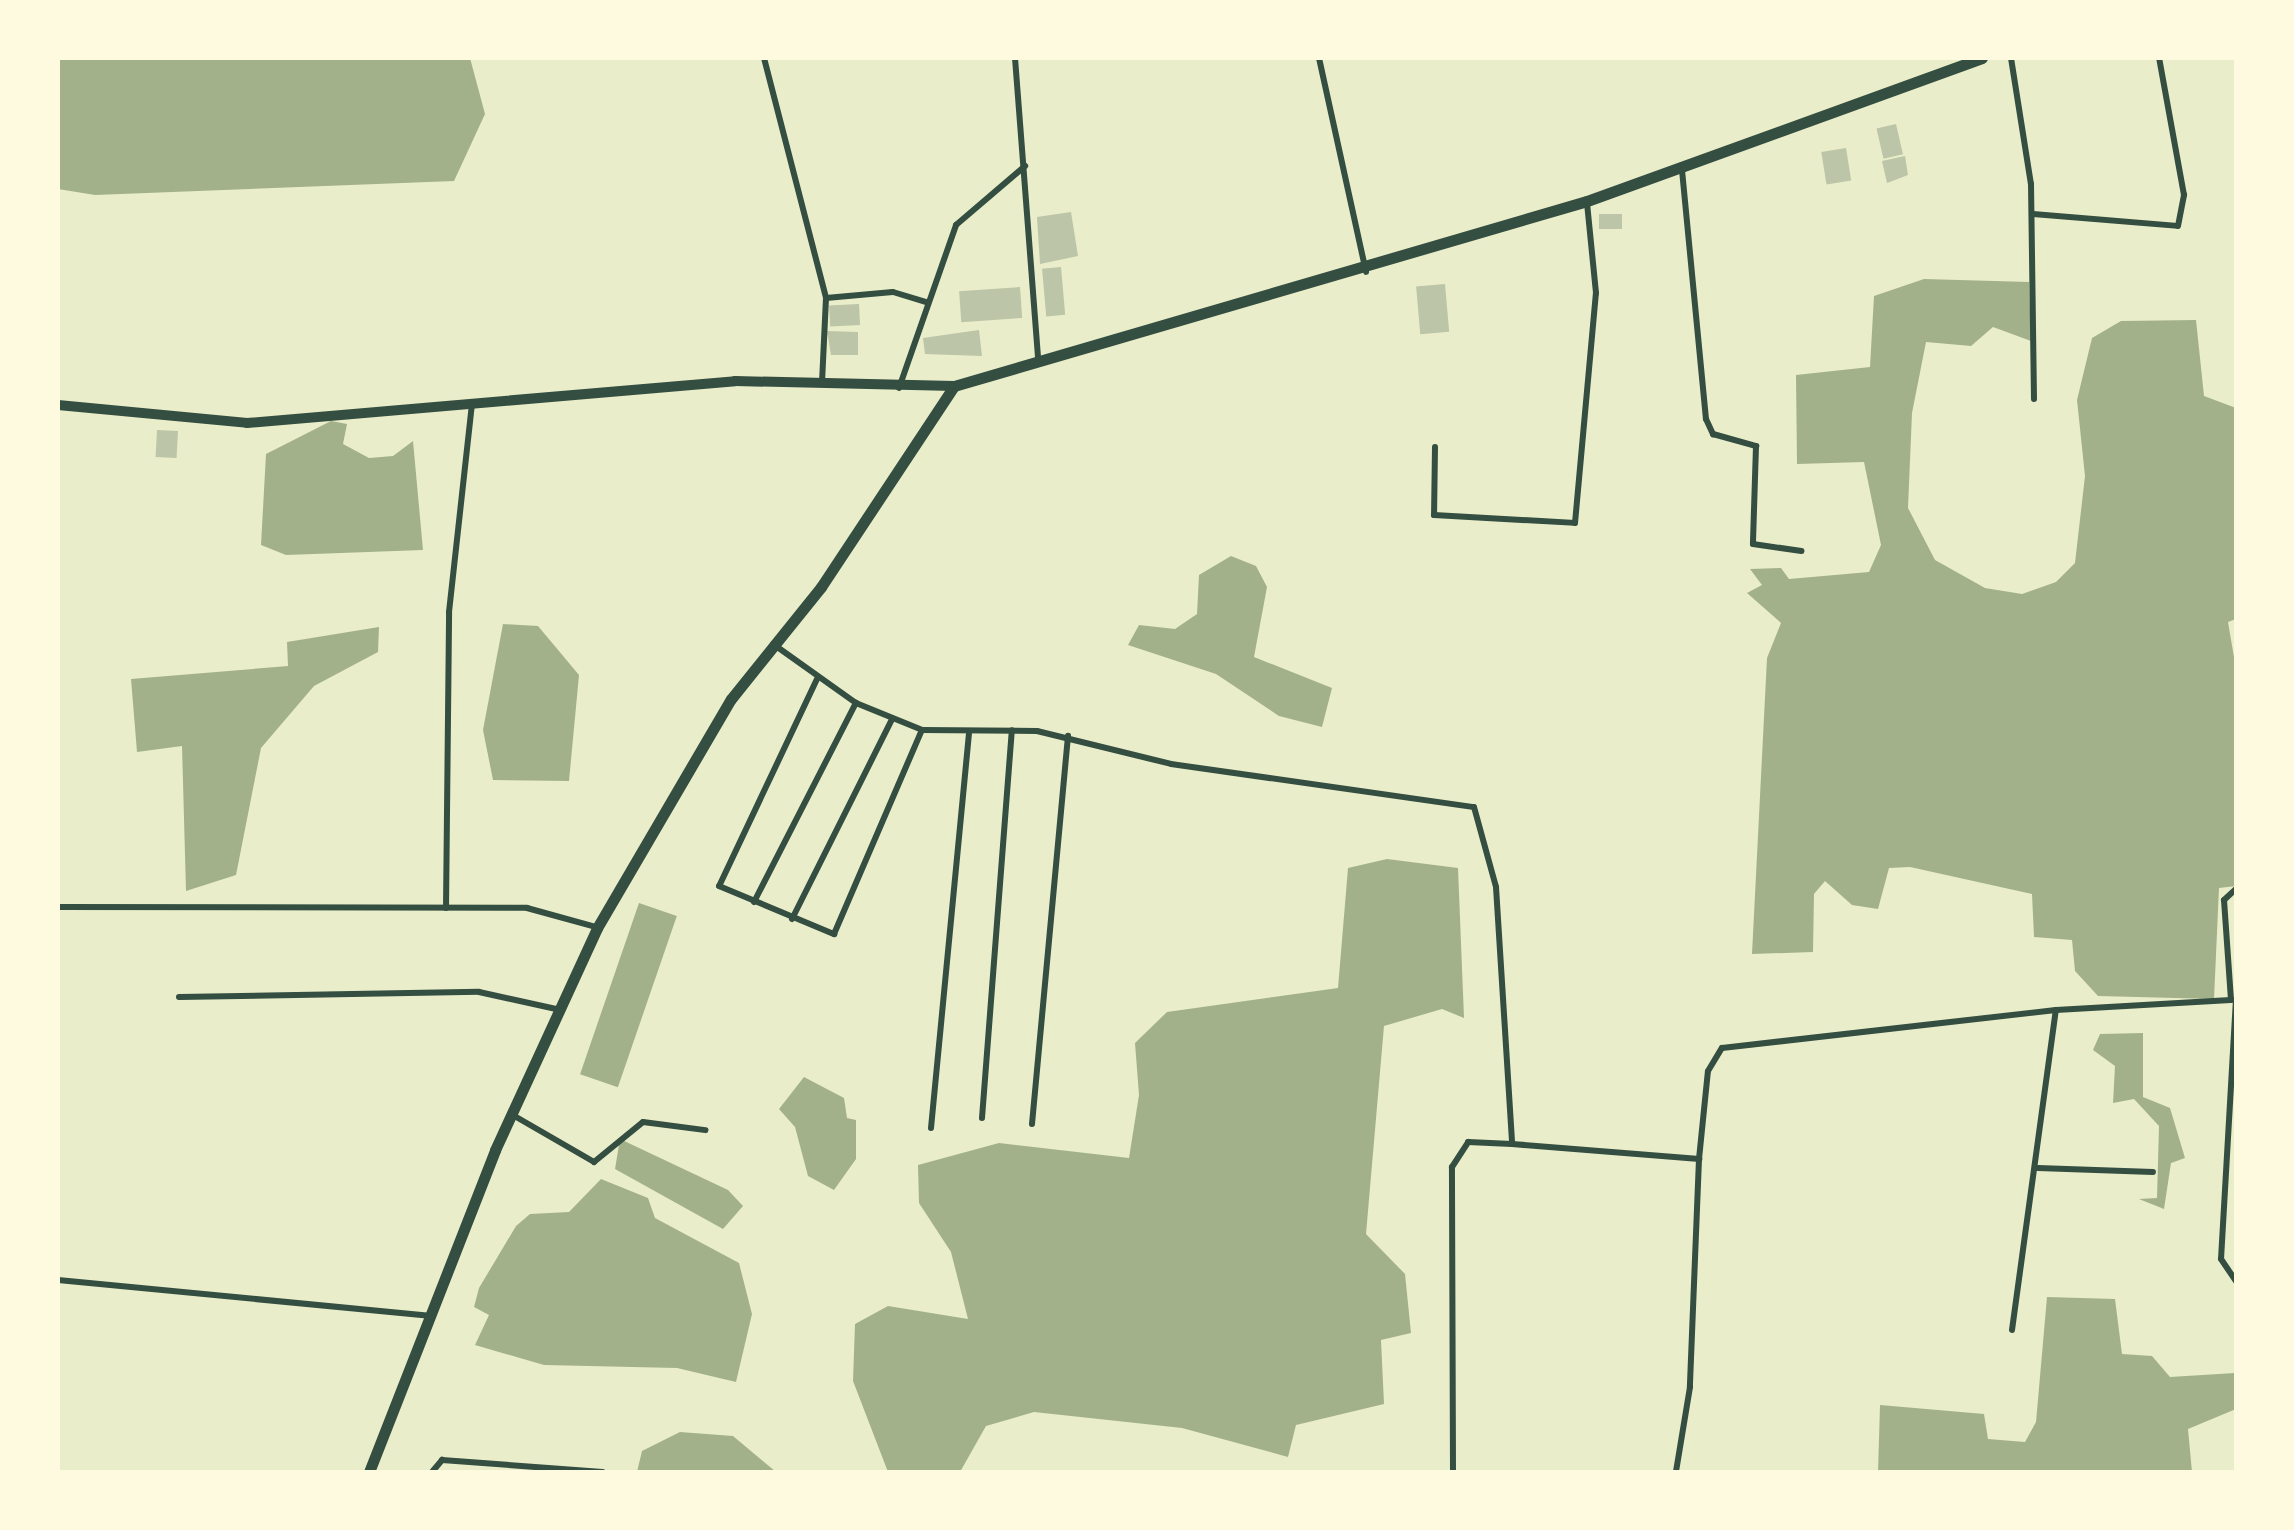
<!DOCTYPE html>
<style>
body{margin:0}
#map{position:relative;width:2294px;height:1530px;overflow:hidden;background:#e9edc9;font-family:"Titillium Web",sans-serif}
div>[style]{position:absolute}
.water>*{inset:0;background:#a3b18a;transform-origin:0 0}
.building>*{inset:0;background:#bcc5a7;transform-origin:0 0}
.minor>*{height:6px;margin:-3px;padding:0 3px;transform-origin:3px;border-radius:3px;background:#344e41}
.primary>*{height:10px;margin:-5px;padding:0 5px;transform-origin:5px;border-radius:5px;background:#344e41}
.trunk>*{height:11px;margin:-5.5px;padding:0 5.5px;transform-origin:5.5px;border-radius:5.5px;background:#344e41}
span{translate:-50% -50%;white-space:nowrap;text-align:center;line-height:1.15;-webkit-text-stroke:9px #fefae0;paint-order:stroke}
.frame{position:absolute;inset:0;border:60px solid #fefae0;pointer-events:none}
</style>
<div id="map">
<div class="water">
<i style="clip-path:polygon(58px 58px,470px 58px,485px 114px,454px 181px,95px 195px,58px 189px)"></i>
<i style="clip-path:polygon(1924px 279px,2029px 282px,2031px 341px,1993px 327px,1971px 346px,1926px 342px,1912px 413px,1908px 508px,1935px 560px,1985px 588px,2022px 594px,2056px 582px,2075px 563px,2085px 476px,2077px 400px,2092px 338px,2121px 321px,2196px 320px,2204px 396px,2236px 408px,2236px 619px,2228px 622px,2236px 669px,2236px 886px,2219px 888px,2214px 999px,2098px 996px,2075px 971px,2072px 940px,2034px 937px,2032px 894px,1910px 867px,1889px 868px,1878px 909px,1852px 905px,1825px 881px,1814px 894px,1813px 952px,1752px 954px,1767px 658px,1781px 623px,1747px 593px,1762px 585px,1750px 569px,1781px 568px,1789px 579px,1869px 572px,1881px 545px,1864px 462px,1797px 464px,1796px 375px,1870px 367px,1874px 296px)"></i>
<i style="clip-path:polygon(331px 421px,347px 424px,343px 444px,369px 458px,393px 456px,413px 441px,423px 550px,286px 555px,261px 545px,266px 454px)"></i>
<i style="clip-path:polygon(1231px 556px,1256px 566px,1267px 587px,1254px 657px,1332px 688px,1322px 727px,1279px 716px,1216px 674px,1128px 645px,1139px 625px,1175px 629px,1197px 614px,1199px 575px)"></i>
<i style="clip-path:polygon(503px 624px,538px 626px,579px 675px,569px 781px,493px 780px,483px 730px)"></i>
<i style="clip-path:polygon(379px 627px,378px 652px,314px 686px,261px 748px,236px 875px,186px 891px,182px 746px,137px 752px,131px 679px,288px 666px,287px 642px)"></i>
<i style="clip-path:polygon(1387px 859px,1458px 868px,1464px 1018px,1442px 1009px,1384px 1026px,1366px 1234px,1405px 1274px,1411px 1333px,1381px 1340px,1384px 1404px,1296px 1425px,1288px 1457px,1182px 1428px,1034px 1412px,986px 1426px,960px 1472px,888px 1472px,853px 1381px,855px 1324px,888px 1306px,968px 1319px,951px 1252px,919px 1203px,918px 1165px,999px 1143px,1129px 1158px,1139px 1095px,1135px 1043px,1167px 1012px,1338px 988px,1348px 868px)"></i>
<i style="left:639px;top:903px;width:40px;height:181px;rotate:19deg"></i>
<i style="clip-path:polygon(2143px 1033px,2143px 1097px,2170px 1108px,2185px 1158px,2171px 1163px,2164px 1209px,2139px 1199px,2157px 1198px,2159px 1126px,2134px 1099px,2113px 1103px,2115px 1066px,2093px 1050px,2100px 1034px)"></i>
<i style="clip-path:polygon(804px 1077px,844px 1098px,847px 1118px,856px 1120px,856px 1159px,834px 1190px,808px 1176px,795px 1127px,779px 1109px)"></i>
<i style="clip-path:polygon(620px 1139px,728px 1190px,743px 1206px,723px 1229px,615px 1169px)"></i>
<i style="clip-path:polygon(601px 1179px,648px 1198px,655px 1218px,739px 1263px,752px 1314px,736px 1382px,677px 1368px,544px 1365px,475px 1345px,489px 1315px,474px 1307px,479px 1288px,516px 1226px,530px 1214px,569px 1212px)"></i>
<i style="clip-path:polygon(2047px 1297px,2115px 1299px,2122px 1354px,2152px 1356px,2170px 1377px,2235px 1373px,2236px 1409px,2188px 1429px,2192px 1472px,1878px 1472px,1880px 1405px,1984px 1414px,1988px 1439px,2025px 1442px,2036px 1422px)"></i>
<i style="clip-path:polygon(680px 1432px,733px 1436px,776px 1472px,637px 1472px,642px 1451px)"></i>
</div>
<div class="building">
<i style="left:1896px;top:124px;width:31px;height:20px;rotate:77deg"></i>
<i style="left:1846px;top:148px;width:33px;height:25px;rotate:81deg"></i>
<i style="clip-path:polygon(1905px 156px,1908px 175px,1887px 183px,1882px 161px)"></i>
<i style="clip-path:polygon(1071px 212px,1078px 256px,1040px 264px,1037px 217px)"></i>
<i style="left:1599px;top:214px;width:23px;height:15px"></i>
<i style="left:1061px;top:267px;width:48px;height:19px;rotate:85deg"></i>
<i style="left:1445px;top:284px;width:48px;height:29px;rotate:85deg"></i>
<i style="left:1020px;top:287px;width:31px;height:61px;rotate:86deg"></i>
<i style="left:859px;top:304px;width:21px;height:30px;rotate:87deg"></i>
<i style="clip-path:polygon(979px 330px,982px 356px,925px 354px,923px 338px)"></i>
<i style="clip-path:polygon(827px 331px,858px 332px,858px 355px,831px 355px)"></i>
<i style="left:157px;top:430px;width:21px;height:27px;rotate:3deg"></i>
</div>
<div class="minor">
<i style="left:764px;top:58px;width:248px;rotate:75.5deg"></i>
<i style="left:826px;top:298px;width:86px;rotate:92.7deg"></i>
<i style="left:1015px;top:58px;width:301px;rotate:85.6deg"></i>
<i style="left:1319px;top:58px;width:219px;rotate:77.6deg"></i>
<i style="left:2011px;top:58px;width:128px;rotate:81deg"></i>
<i style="left:2031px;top:184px;width:215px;rotate:89.2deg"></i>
<i style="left:1682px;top:170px;width:250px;rotate:84.5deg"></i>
<i style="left:1706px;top:419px;width:17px;rotate:65deg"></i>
<i style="left:1713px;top:434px;width:45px;rotate:15.6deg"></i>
<i style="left:1756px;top:446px;width:98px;rotate:91.8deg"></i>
<i style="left:1753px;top:544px;width:49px;rotate:8.3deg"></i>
<i style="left:2033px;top:214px;width:145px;rotate:4.7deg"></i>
<i style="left:2178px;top:226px;width:32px;rotate:-79deg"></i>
<i style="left:2184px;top:195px;width:139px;rotate:-100.3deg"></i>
<i style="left:826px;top:298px;width:67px;rotate:-5.1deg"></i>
<i style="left:893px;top:292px;width:34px;rotate:17deg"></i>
<i style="left:899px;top:388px;width:173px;rotate:-70.7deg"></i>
<i style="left:956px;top:225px;width:91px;rotate:-40.5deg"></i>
<i style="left:1435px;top:447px;width:68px;rotate:90.8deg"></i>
<i style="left:1434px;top:515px;width:141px;rotate:3.2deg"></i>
<i style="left:1575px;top:523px;width:231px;rotate:-84.8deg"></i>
<i style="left:1596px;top:293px;width:90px;rotate:-95.7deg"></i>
<i style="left:773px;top:644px;width:102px;rotate:35.4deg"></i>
<i style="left:856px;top:703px;width:71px;rotate:22.2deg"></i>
<i style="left:922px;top:730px;width:115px;rotate:0.5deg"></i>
<i style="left:1037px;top:731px;width:138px;rotate:13.8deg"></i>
<i style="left:1171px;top:764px;width:306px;rotate:8.1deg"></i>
<i style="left:1474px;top:807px;width:83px;rotate:74.6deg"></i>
<i style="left:1496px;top:887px;width:257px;rotate:86.4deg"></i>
<i style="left:1512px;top:1144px;width:188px;rotate:4.6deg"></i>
<i style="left:1699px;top:1159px;width:228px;rotate:92.3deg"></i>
<i style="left:1690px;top:1387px;width:86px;rotate:99.4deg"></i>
<i style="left:817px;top:679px;width:229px;rotate:115.3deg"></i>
<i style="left:719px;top:886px;width:125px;rotate:22.7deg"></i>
<i style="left:834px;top:934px;width:222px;rotate:-66.7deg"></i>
<i style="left:754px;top:902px;width:224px;rotate:-62.9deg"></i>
<i style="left:58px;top:907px;width:469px;rotate:0.1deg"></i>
<i style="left:527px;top:908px;width:72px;rotate:15.4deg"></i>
<i style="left:446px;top:908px;width:296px;rotate:-89.4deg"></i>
<i style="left:449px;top:612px;width:209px;rotate:-83.7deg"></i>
<i style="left:792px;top:919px;width:224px;rotate:-63.4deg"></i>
<i style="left:179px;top:997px;width:300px;rotate:-1deg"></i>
<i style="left:479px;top:992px;width:79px;rotate:12.4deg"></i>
<i style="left:2236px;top:999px;width:260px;rotate:93.3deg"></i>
<i style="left:2221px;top:1259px;width:27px;rotate:56deg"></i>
<i style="left:511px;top:1114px;width:96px;rotate:30deg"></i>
<i style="left:594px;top:1162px;width:63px;rotate:-39.2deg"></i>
<i style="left:643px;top:1122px;width:63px;rotate:7.4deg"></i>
<i style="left:982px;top:1118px;width:389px;rotate:-85.6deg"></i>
<i style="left:1032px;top:1124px;width:390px;rotate:-84.7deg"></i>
<i style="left:931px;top:1128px;width:396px;rotate:-84.5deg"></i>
<i style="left:1699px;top:1159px;width:88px;rotate:-84.2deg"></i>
<i style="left:1708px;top:1071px;width:27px;rotate:-59deg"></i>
<i style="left:1722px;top:1048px;width:336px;rotate:-6.5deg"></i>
<i style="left:2056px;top:1010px;width:175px;rotate:-3.3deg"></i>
<i style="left:2231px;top:1000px;width:100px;rotate:-94deg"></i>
<i style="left:2224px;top:900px;width:16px;rotate:-43deg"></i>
<i style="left:2038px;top:1168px;width:115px;rotate:2deg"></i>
<i style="left:58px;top:1280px;width:373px;rotate:5.5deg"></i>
<i style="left:2012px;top:1330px;width:323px;rotate:-82.2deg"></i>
<i style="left:432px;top:1472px;width:16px;rotate:-50deg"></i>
<i style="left:442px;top:1460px;width:161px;rotate:4.3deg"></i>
<i style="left:1453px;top:1472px;width:305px;rotate:-90.2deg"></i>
<i style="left:1452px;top:1167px;width:30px;rotate:-57deg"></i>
<i style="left:1468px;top:1142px;width:44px;rotate:2.6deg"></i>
</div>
<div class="primary">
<i style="left:58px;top:405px;width:190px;rotate:5.4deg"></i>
<i style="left:247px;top:423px;width:490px;rotate:-4.9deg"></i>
<i style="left:735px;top:381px;width:219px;rotate:1.3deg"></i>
</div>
<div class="trunk">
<i style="left:369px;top:1472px;width:346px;rotate:-68.6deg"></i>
<i style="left:495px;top:1150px;width:244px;rotate:-65.3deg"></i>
<i style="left:597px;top:928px;width:265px;rotate:-59.7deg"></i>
<i style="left:731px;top:699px;width:144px;rotate:-51.2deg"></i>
<i style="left:821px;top:587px;width:241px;rotate:-56.5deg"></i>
<i style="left:954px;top:386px;width:659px;rotate:-16.29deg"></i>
<i style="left:1587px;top:201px;width:420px;rotate:-19.9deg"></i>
</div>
<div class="frame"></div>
</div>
